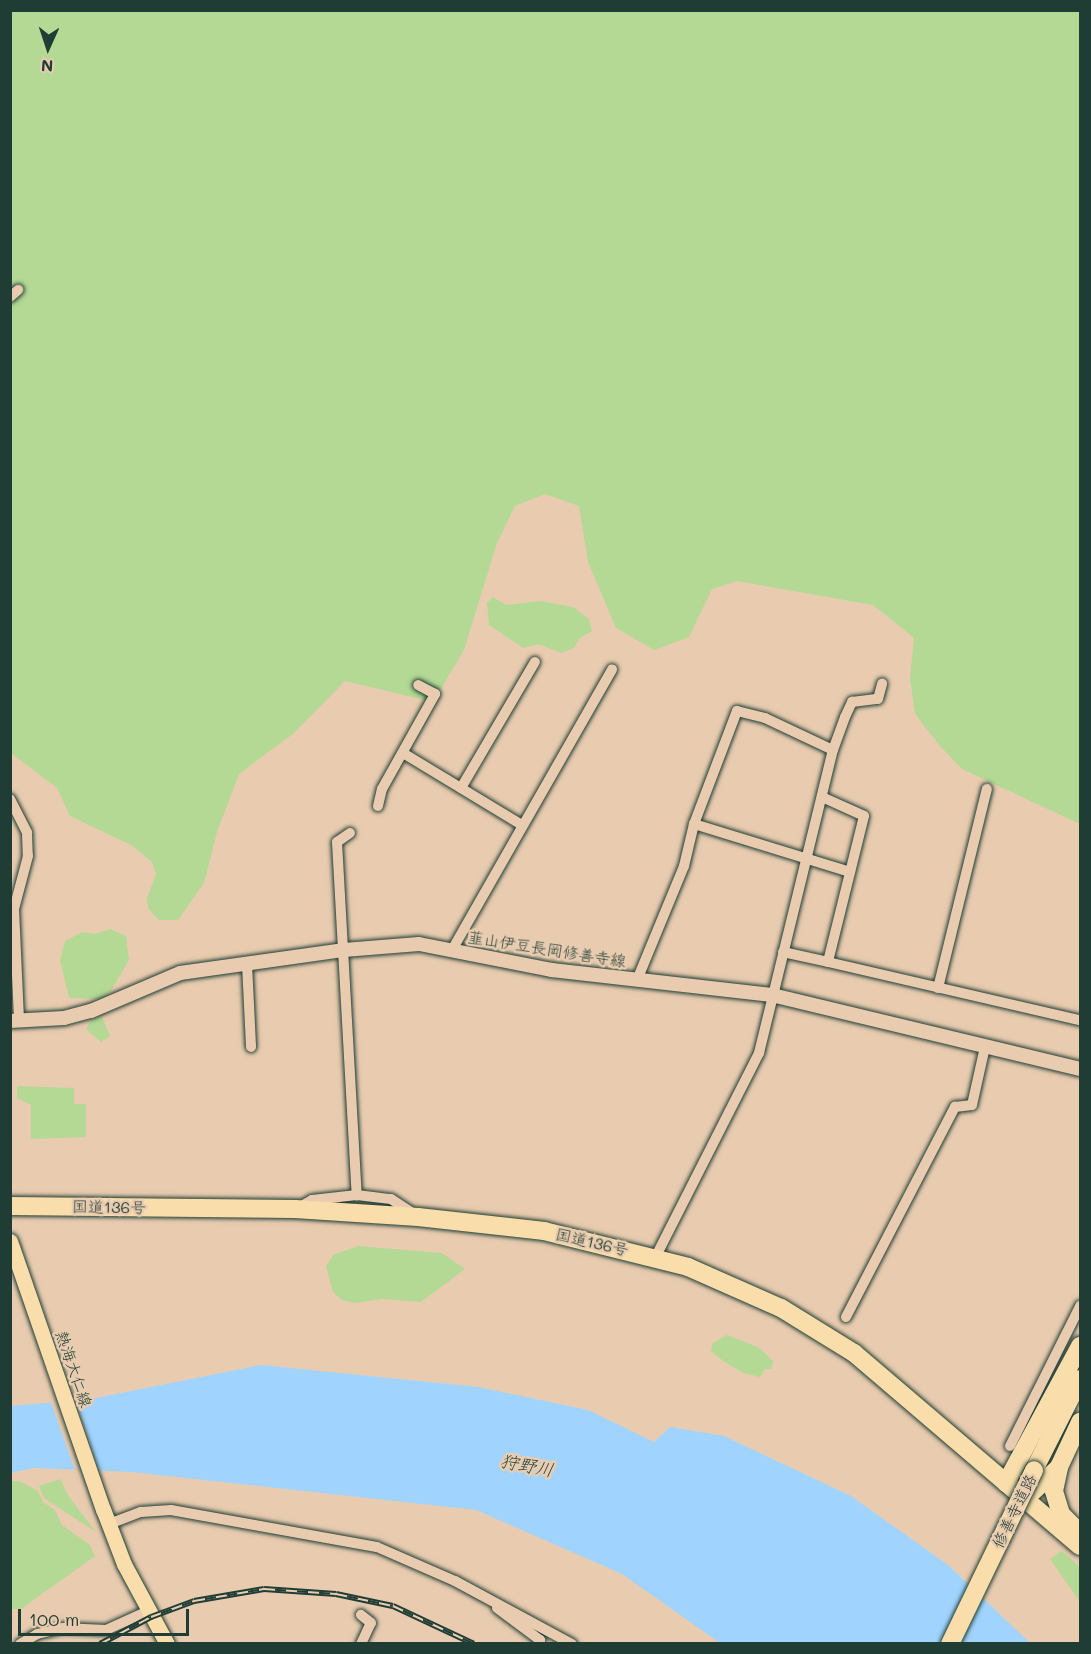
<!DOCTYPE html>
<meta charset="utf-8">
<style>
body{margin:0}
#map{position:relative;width:1091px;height:1654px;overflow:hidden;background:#e9ccb0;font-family:Mali,"Klee One",sans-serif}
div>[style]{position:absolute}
.green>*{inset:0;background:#b3d994}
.water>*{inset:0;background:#a0d4fe}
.pier>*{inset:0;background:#e9ccb0}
.roads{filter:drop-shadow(0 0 2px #1f3d34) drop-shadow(0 0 2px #1f3d34)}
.street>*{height:10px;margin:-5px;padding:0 5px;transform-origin:5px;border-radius:5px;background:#e9ccb0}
.secondary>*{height:14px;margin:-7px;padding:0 7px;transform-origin:7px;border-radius:7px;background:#e9ccb0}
.primary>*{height:15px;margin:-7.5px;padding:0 7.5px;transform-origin:7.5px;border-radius:7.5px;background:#f9deab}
.highway>*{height:18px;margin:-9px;padding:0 9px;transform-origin:9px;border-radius:9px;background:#f9deab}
.rail>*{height:6px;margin-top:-3px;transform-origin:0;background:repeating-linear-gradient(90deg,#e9ccb0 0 11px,#1f3d34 0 22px);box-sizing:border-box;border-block:2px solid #1f3d34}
.bridges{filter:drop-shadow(0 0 2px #1f3d34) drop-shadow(0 0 2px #1f3d34)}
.highway-bridge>*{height:18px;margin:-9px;padding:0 9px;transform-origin:9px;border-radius:9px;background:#f9deab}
span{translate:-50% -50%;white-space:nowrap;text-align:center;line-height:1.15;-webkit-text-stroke:5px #e9ccb0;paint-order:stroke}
.street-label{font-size:16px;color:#1f3d34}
.water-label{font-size:18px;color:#25453e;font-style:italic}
.frame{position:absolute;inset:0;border:12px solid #1f3d34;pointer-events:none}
.north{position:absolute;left:18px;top:18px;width:60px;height:60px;-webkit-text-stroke:4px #e9ccb0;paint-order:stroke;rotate:183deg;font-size:16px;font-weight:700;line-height:24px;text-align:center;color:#1f3d34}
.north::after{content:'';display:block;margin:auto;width:21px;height:27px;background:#1f3d34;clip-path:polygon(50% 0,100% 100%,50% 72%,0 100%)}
.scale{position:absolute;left:18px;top:1609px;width:171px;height:27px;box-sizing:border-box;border:3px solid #1f3d34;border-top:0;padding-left:8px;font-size:18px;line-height:21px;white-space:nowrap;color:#1f3d34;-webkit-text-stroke:4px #e9ccb0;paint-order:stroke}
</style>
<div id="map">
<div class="green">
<i style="clip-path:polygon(11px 11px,1080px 11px,1080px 824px,962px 769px,940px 746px,915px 714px,910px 678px,914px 638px,873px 605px,737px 581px,712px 589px,689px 637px,654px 650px,616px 628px,588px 562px,579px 506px,545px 494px,515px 506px,497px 543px,464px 650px,433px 702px,345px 681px,294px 733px,239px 774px,217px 832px,204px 883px,178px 920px,159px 920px,148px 909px,147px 898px,156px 874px,152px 862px,131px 845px,70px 816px,57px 788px,11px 753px)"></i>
<i style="clip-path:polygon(493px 597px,506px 605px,540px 601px,573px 607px,589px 619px,592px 631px,580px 638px,574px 648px,561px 653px,538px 644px,523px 648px,489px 625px,487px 603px)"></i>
<i style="clip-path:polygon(110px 929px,126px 936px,129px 960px,111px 991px,100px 999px,69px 998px,60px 960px,65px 941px,82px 932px,95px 934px)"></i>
<i style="clip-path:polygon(102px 1017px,110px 1036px,101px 1042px,86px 1029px,91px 1020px)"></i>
<i style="clip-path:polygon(17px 1086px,74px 1088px,74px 1104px,86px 1104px,86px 1137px,31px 1139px,31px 1105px,17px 1098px)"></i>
<i style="clip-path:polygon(358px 1246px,442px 1253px,465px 1269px,421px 1302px,382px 1299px,354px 1303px,342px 1300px,333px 1292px,326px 1266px,333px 1255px)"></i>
<i style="clip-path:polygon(727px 1335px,758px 1347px,773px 1361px,771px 1369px,765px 1369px,760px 1377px,743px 1373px,723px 1361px,711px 1351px,712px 1344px)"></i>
<i style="clip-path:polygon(60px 1479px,69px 1497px,96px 1532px,44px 1498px,39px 1486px)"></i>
<i style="clip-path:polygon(11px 1481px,19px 1481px,38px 1491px,43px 1502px,55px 1510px,62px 1525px,90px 1545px,95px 1556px,21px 1609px,11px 1609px)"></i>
<i style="clip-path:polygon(1062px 1551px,1080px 1567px,1080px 1602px,1050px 1559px)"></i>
</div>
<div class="water">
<i style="clip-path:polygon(261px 1365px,478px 1387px,588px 1410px,654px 1442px,670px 1427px,724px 1436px,851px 1496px,948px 1565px,1030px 1643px,720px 1643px,622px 1574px,476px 1510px,131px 1472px,33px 1468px,11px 1473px,10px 1406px,91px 1399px)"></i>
</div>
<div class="pier">
<i style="clip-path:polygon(75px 1398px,100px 1474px,76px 1473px,50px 1400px)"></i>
</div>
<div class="roads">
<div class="street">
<i style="left:10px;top:297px;width:11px;rotate:-41deg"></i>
<i style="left:403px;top:753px;width:139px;rotate:31.2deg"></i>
<i style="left:461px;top:788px;width:146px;rotate:-59.6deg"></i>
<i style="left:822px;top:797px;width:46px;rotate:24.3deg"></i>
<i style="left:864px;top:816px;width:150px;rotate:103.9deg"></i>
<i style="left:828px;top:962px;width:259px;rotate:13deg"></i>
<i style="left:10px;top:799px;width:38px;rotate:63deg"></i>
<i style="left:27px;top:833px;width:23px;rotate:88deg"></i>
<i style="left:28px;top:856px;width:55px;rotate:104.8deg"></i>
<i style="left:14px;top:909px;width:112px;rotate:87.4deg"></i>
<i style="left:378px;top:806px;width:17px;rotate:-77deg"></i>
<i style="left:382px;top:789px;width:109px;rotate:-60.8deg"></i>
<i style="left:435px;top:694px;width:19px;rotate:-152deg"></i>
<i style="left:694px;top:824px;width:163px;rotate:17.1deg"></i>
<i style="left:350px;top:833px;width:16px;rotate:145deg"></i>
<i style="left:337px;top:842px;width:354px;rotate:86.8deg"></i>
<i style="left:452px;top:950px;width:323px;rotate:-60.3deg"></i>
<i style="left:783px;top:952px;width:46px;rotate:12.5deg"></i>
<i style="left:247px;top:964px;width:83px;rotate:87.2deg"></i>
<i style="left:637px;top:980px;width:123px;rotate:-67.6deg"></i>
<i style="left:684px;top:866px;width:43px;rotate:-76.6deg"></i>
<i style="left:694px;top:824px;width:121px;rotate:-69.2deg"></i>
<i style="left:737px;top:711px;width:29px;rotate:14deg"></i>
<i style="left:765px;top:718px;width:75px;rotate:25.2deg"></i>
<i style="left:938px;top:988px;width:205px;rotate:-76.2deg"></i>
<i style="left:298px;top:1208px;width:16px;rotate:-30deg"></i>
<i style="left:312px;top:1200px;width:45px;rotate:-6.3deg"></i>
<i style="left:357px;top:1195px;width:34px;rotate:7deg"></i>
<i style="left:391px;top:1199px;width:30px;rotate:33deg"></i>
<i style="left:655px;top:1258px;width:230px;rotate:-63.1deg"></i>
<i style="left:759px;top:1053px;width:312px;rotate:-76.3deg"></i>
<i style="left:833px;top:750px;width:35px;rotate:-70deg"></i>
<i style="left:845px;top:717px;width:17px;rotate:-65deg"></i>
<i style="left:852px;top:702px;width:26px;rotate:-7deg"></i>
<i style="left:878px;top:699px;width:16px;rotate:-75deg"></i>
<i style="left:846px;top:1317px;width:237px;rotate:-62.6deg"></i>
<i style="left:955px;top:1107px;width:17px;rotate:-7deg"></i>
<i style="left:972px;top:1105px;width:59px;rotate:-77.4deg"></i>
<i style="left:1010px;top:1446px;width:157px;rotate:-63.4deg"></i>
<i style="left:109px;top:1524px;width:34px;rotate:-21deg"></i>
<i style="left:141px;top:1512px;width:30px;rotate:-4deg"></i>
<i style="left:171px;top:1510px;width:209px;rotate:10.2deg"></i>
<i style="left:377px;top:1547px;width:85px;rotate:23.6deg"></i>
<i style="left:455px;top:1581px;width:133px;rotate:28.3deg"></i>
<i style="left:497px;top:1608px;width:54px;rotate:36.7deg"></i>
<i style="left:540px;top:1640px;width:4px;rotate:117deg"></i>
<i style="left:20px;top:1644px;width:20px;rotate:-30deg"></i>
<i style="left:37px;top:1634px;width:27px;rotate:-13deg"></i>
<i style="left:63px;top:1628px;width:43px;rotate:2.7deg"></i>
<i style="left:106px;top:1630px;width:46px;rotate:-24.3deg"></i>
<i style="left:361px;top:1644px;width:23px;rotate:-65deg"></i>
<i style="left:371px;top:1623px;width:13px;rotate:-141deg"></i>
</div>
<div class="secondary">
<i style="left:10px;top:1021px;width:54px;rotate:-3.2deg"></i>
<i style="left:64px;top:1018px;width:28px;rotate:-15deg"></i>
<i style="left:91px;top:1011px;width:97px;rotate:-23.1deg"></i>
<i style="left:180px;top:973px;width:166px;rotate:-8deg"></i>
<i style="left:344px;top:950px;width:75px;rotate:-4.6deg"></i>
<i style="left:419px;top:944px;width:136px;rotate:11.1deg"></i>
<i style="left:552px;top:970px;width:221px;rotate:6.5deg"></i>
<i style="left:772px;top:995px;width:317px;rotate:13.5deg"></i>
</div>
<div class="primary">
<i style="left:10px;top:1241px;width:284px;rotate:70.9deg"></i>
<i style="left:103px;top:1509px;width:59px;rotate:69.1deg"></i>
<i style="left:124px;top:1564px;width:91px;rotate:61.7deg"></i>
</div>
<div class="highway">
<i style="left:10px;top:1206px;width:285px;rotate:0.6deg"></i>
<i style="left:295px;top:1209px;width:123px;rotate:3.7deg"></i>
<i style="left:418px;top:1217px;width:127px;rotate:6.3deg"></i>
<i style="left:544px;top:1231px;width:148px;rotate:14deg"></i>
<i style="left:688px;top:1267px;width:102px;rotate:23.8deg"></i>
<i style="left:781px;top:1308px;width:86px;rotate:31.7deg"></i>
<i style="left:854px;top:1353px;width:297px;rotate:40.5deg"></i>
<i style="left:1034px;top:1470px;width:102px;rotate:-63.2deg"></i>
<i style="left:1006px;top:1483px;width:156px;rotate:-61.6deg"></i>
<i style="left:1025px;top:1499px;width:45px;rotate:-43.2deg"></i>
<i style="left:1075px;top:1528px;width:20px;rotate:-135deg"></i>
<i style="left:1061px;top:1514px;width:24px;rotate:-107deg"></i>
<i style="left:1054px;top:1491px;width:25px;rotate:-78deg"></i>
<i style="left:1059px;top:1467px;width:50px;rotate:-65deg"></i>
</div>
</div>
<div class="rail">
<i style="left:100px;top:1644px;width:58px;rotate:-27.9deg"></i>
<i style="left:151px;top:1617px;width:46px;rotate:-20.4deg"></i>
<i style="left:194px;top:1601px;width:71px;rotate:-9.7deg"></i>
<i style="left:264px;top:1589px;width:72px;rotate:4deg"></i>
<i style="left:336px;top:1594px;width:58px;rotate:11.9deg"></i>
<i style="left:393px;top:1606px;width:89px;rotate:25.1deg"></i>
</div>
<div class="bridges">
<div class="highway-bridge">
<i style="left:950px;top:1644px;width:193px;rotate:-64.2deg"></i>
</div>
</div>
<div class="street-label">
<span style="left:547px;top:949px;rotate:9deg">韮山伊豆長岡修善寺線</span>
<span style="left:109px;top:1207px;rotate:1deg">国道136号</span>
<span style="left:592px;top:1242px;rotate:13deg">国道136号</span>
<span style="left:74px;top:1369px;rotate:71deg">熱海大仁線</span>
<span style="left:1014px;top:1511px;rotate:-64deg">修善寺道路</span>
</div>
<div class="water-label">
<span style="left:527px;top:1465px;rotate:11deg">狩野川</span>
</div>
<div class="frame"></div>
<div class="north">N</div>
<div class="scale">100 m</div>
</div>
